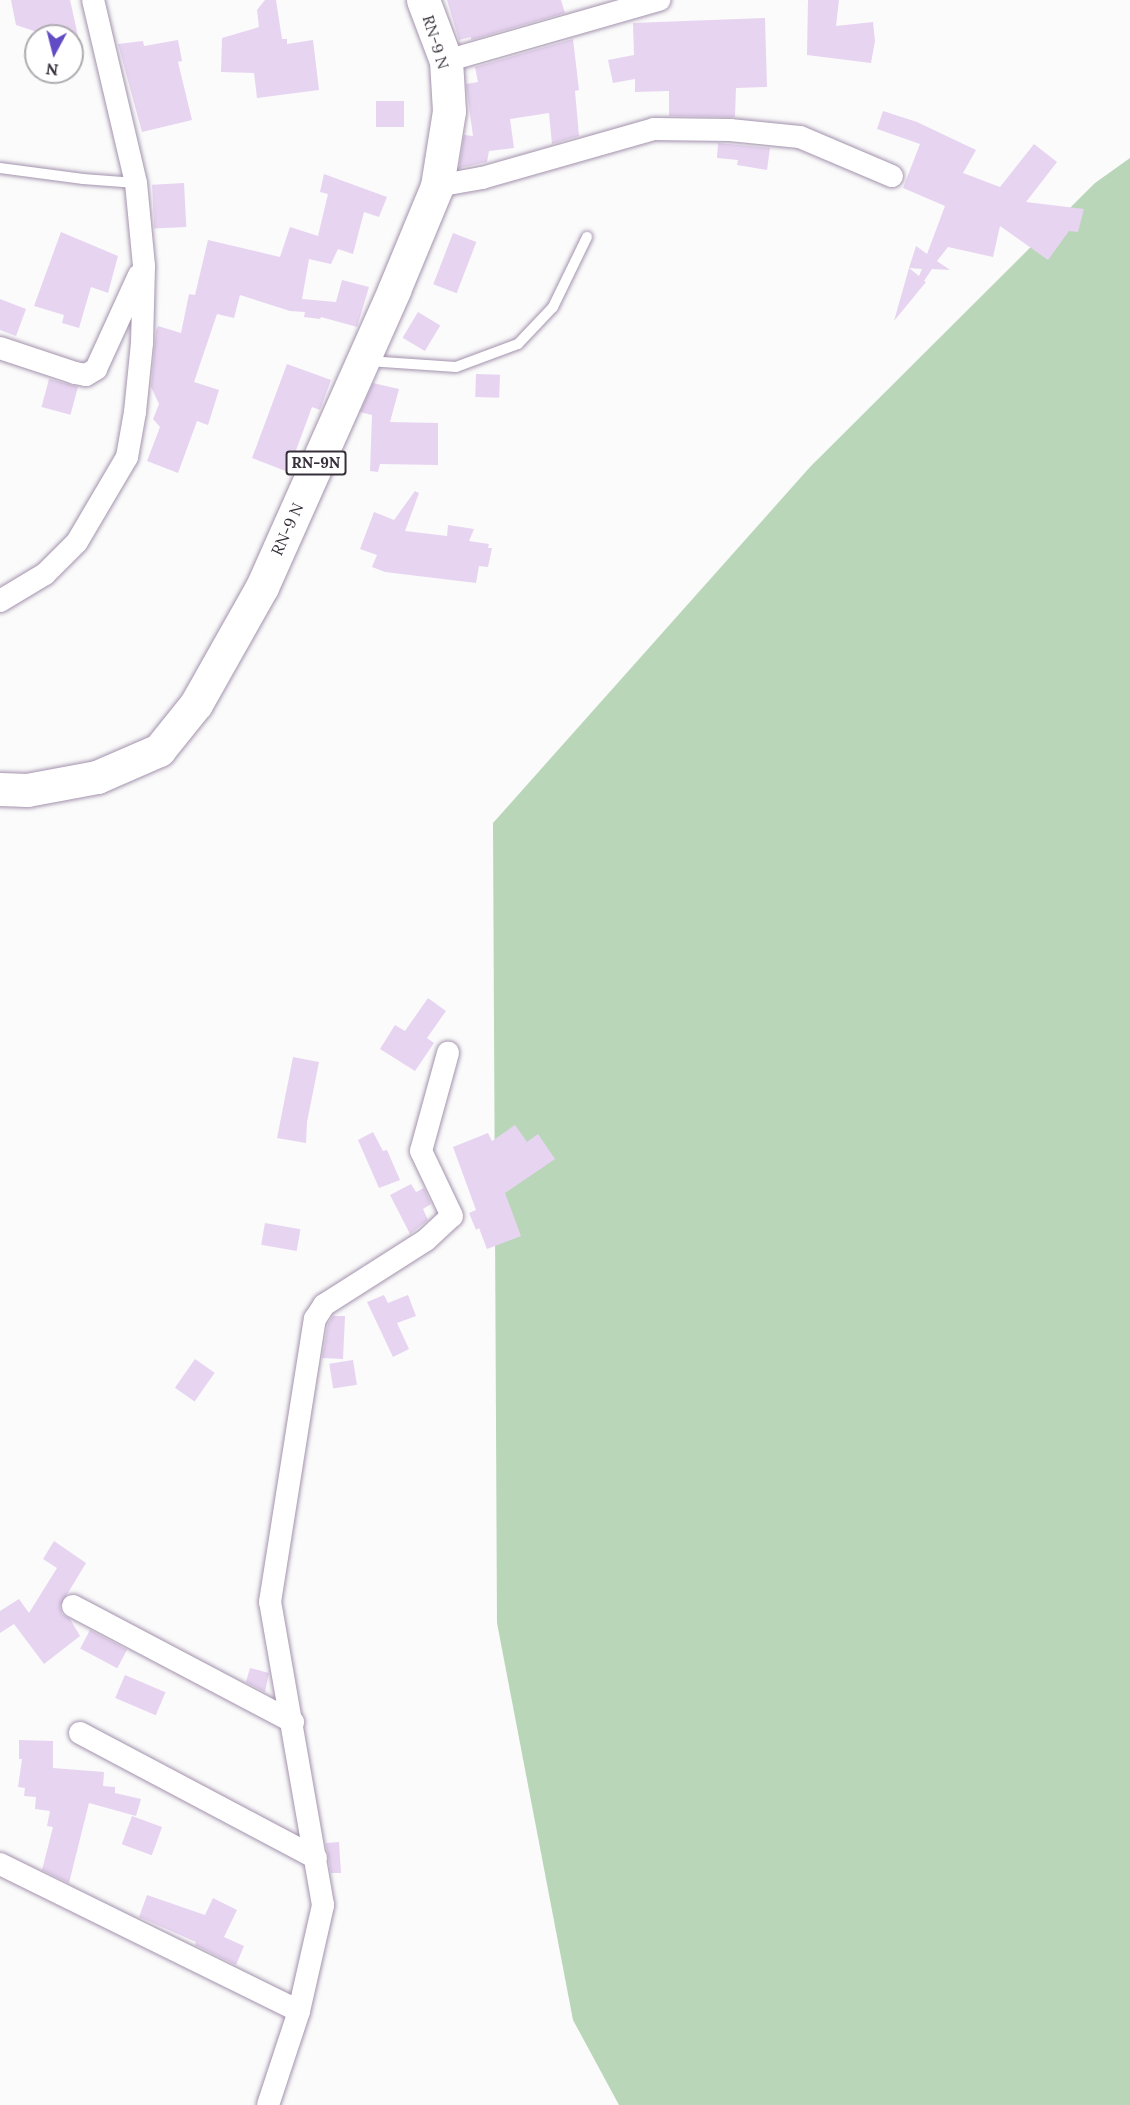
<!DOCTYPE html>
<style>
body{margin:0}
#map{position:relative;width:1130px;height:2105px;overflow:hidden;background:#fbfbfb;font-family:Lora,serif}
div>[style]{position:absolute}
.green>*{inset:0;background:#b9d6b9}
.building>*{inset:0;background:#e7d4f1;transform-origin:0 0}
.roads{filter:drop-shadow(0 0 2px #a392ad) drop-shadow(0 0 2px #a392ad)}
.service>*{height:10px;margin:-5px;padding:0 5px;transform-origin:5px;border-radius:5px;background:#fff}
.minor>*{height:22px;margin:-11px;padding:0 11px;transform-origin:11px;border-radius:11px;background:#fff}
.primary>*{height:33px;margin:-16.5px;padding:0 16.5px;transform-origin:16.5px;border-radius:16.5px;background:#fff}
span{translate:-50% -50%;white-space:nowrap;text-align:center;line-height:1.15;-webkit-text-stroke:6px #fff;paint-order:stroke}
.shield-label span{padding:2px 4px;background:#fff;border:2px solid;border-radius:4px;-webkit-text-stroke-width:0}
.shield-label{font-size:15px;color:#37303b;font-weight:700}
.street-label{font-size:16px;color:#37303b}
.north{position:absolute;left:24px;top:24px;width:60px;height:60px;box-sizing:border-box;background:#fff;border:2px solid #afacb1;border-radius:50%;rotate:187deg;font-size:16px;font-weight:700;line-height:24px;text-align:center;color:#37303b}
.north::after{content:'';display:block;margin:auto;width:21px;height:27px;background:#624cc5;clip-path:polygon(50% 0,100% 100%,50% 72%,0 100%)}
</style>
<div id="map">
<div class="green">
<i style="clip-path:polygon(1130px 158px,1130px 2105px,619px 2105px,573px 2020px,497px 1623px,493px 823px,810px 467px,1095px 183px)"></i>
</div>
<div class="building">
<i style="clip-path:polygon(11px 0,70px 0,78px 36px,49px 36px,16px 25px)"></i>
<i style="clip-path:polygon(265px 0,276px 0,282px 39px,287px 39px,287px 44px,313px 40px,319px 90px,257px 98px,254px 73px,221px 72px,222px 38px,259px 27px,257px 10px)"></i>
<i style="clip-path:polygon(447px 0,561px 0,565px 13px,471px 40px,471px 37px,459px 40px)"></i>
<i style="clip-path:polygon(808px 0,839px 0,836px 26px,873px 22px,875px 41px,871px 63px,807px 55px)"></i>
<i style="clip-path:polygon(765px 18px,767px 87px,736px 88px,735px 117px,669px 116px,669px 91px,635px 92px,635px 79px,613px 83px,608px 60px,634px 55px,633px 23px)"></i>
<i style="clip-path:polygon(573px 39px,579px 90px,575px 91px,579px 136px,552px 144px,549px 113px,510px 119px,514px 148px,489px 151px,487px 162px,459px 168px,464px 135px,473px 136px,466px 84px,478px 82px,475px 67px)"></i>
<i style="clip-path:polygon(178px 40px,182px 61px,178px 62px,192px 120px,142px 132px,118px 44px,143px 41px,144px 46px)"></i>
<i style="left:376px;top:101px;width:28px;height:26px"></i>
<i style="clip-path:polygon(883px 111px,917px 122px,976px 150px,963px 173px,1000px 187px,1034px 144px,1057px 162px,1026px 202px,1084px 209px,1078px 232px,1069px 231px,1048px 260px,1000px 226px,993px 257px,948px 247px,937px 261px,950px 270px,932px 269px,924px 281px,926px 282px,894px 321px,909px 268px,919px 276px,922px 269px,909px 268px,916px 246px,927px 254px,945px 206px,903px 188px,920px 144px,877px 129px)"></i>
<i style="clip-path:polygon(718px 143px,770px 148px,767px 170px,737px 165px,738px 160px,717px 158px)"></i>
<i style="clip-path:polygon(324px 174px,387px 197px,379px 217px,364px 212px,353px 254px,338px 249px,331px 264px,309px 259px,302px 299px,336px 302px,342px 280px,369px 287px,357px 327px,321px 317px,320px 319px,304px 317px,305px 312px,290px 311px,240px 295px,234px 318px,217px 314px,194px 382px,219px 390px,208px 425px,197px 421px,178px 473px,147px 461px,160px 427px,153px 419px,159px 404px,151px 387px,156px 331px,158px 326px,181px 333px,189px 294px,195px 295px,208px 240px,280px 257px,290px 227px,318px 236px,328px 194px,320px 192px)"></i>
<i style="left:184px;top:183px;width:44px;height:32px;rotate:87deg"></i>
<i style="clip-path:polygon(61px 232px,118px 256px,108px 293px,91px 287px,79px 328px,62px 323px,64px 315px,34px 306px)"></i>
<i style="left:453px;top:233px;width:25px;height:55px;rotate:21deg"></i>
<i style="clip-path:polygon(0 299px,26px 309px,16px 336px,0 330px)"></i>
<i style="left:418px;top:312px;width:26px;height:30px;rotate:31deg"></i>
<i style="clip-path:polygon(287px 364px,331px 380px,320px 410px,312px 407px,288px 472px,252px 458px)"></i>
<i style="left:476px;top:374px;width:24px;height:23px;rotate:2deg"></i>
<i style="left:49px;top:379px;width:30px;height:29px;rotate:15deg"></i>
<i style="clip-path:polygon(373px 383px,399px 389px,390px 422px,438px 423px,438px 465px,380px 464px,378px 472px,370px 471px,372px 415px,360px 412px)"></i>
<i style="clip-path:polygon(415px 491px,419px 493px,405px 531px,447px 536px,448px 525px,474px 529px,469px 541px,489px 544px,488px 548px,492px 548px,488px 567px,479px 566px,476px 583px,385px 572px,372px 567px,377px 555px,360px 549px,374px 512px,394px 520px)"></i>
<i style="clip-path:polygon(428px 998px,446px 1011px,427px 1038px,434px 1043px,415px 1071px,380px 1049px,395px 1025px,405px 1031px)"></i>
<i style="clip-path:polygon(293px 1057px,319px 1062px,307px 1122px,306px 1143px,277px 1138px)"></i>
<i style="clip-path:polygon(515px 1125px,527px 1142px,538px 1134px,555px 1159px,505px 1193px,521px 1236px,487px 1249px,479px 1228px,476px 1230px,469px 1213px,476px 1210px,453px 1147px,488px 1133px,492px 1141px)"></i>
<i style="clip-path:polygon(373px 1132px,383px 1151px,387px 1150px,400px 1180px,379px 1188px,358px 1140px)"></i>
<i style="clip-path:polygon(411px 1184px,416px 1192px,424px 1188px,431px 1204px,423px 1209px,428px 1220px,410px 1234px,390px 1195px)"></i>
<i style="left:265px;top:1223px;width:36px;height:22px;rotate:10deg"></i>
<i style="clip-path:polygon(384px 1295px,388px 1303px,408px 1295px,416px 1316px,397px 1323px,409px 1349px,393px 1357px,367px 1302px)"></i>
<i style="clip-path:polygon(333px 1316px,345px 1316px,343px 1359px,322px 1358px,328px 1324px)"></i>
<i style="left:195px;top:1359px;width:24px;height:35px;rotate:35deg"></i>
<i style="left:353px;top:1360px;width:25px;height:24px;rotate:81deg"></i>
<i style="clip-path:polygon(54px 1541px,86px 1563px,60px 1606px,62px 1614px,70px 1619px,80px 1636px,44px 1664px,14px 1624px,0 1633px,0 1611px,19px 1599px,29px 1613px,57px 1568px,43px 1559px)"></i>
<i style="left:90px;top:1630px;width:42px;height:21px;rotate:28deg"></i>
<i style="clip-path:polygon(250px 1668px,269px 1673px,265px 1692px,246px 1682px)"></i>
<i style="left:125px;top:1675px;width:44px;height:25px;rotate:23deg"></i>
<i style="clip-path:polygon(19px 1740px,53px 1741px,53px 1768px,104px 1772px,103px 1786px,115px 1787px,115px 1793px,141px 1799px,136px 1816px,89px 1803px,69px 1883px,42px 1870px,53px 1827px,47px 1826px,50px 1811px,35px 1809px,36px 1797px,24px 1796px,25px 1788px,18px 1787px,22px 1759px,19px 1759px)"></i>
<i style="left:132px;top:1816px;width:32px;height:30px;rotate:20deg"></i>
<i style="clip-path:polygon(339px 1842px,341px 1873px,331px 1873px,326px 1843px)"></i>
<i style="clip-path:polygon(147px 1895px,205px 1915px,213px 1898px,237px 1910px,224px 1937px,244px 1946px,236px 1965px,195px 1945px,196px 1942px,139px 1917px)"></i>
</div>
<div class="roads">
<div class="service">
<i style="left:0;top:168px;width:84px;rotate:7.5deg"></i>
<i style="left:83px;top:179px;width:53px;rotate:4.3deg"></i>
<i style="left:368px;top:361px;width:88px;rotate:3.9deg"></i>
<i style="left:456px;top:367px;width:66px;rotate:-20.4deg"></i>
<i style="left:518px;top:344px;width:51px;rotate:-46.6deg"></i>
<i style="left:553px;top:307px;width:78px;rotate:-64.1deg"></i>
</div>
<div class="minor">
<i style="left:446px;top:61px;width:222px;rotate:-16deg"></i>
<i style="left:437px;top:186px;width:46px;rotate:-10.1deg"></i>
<i style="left:482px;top:178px;width:179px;rotate:-15.9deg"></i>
<i style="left:654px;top:129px;width:76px;rotate:0.8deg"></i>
<i style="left:730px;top:130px;width:70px;rotate:5.7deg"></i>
<i style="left:800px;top:137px;width:100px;rotate:23deg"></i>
<i style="left:0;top:348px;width:79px;rotate:18.4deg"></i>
<i style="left:75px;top:373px;width:11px;rotate:10deg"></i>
<i style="left:86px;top:375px;width:12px;rotate:-31deg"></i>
<i style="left:96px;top:369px;width:103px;rotate:-65.4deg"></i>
<i style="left:0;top:601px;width:52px;rotate:-31deg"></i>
<i style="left:45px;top:574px;width:45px;rotate:-45deg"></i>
<i style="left:77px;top:542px;width:99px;rotate:-59.5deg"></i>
<i style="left:127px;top:457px;width:46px;rotate:-79.9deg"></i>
<i style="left:135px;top:412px;width:69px;rotate:-84.2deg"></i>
<i style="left:142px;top:343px;width:77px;rotate:-88.5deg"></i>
<i style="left:144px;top:266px;width:83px;rotate:-95.5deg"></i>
<i style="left:136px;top:183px;width:188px;rotate:-103.2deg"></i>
<i style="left:73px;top:1606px;width:249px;rotate:27.8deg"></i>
<i style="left:80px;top:1733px;width:267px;rotate:27.9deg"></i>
<i style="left:0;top:1864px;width:333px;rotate:26.2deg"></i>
<i style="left:268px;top:2105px;width:99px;rotate:-71.7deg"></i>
<i style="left:299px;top:2011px;width:109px;rotate:-77.2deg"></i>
<i style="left:323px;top:1905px;width:308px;rotate:-99.9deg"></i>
<i style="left:270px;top:1602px;width:287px;rotate:-81deg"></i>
<i style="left:315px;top:1319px;width:17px;rotate:-57deg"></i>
<i style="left:324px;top:1305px;width:121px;rotate:-32.5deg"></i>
<i style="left:426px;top:1240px;width:35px;rotate:-43deg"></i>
<i style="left:452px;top:1216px;width:72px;rotate:-115.5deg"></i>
<i style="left:421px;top:1151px;width:102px;rotate:-74.6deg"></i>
</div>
<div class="primary">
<i style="left:0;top:789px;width:27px;rotate:2deg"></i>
<i style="left:27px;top:790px;width:71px;rotate:-10.5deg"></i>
<i style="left:97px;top:777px;width:68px;rotate:-23.5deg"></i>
<i style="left:159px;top:750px;width:59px;rotate:-51.2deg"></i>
<i style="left:196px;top:704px;width:134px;rotate:-60.6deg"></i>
<i style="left:262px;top:587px;width:325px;rotate:-66deg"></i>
<i style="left:394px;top:290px;width:113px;rotate:-67.5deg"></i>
<i style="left:437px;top:186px;width:76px;rotate:-80.9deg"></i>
<i style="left:449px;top:111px;width:50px;rotate:-93.4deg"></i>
<i style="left:446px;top:61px;width:65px;rotate:-110.7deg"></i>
</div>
</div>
<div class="shield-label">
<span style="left:316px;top:463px">RN-9N</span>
</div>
<div class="street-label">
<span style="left:436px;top:42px;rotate:73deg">RN-9 N</span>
<span style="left:287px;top:529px;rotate:-66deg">RN-9 N</span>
</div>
<div class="north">N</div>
</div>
